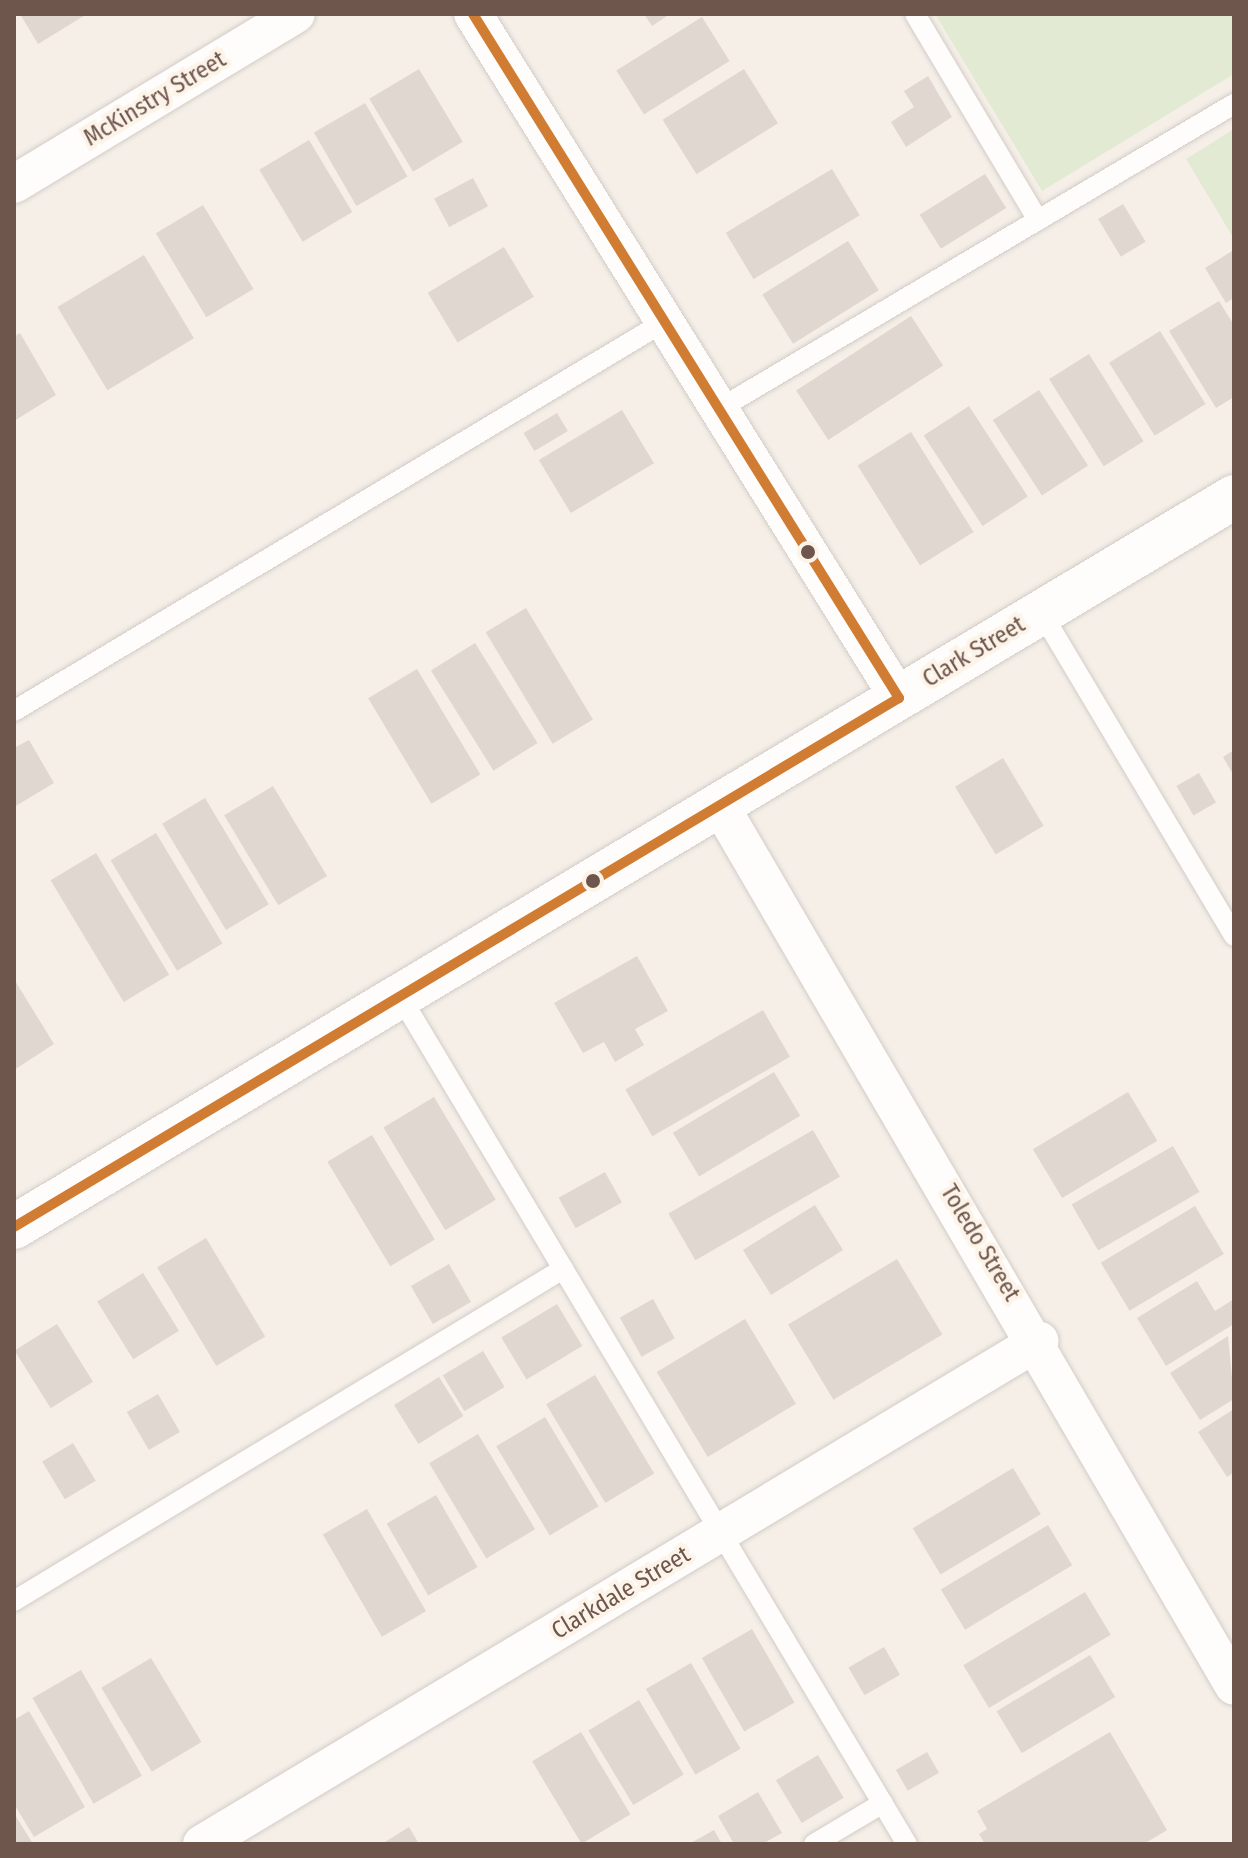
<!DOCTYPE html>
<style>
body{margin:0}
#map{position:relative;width:1248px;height:1858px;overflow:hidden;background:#f5efe8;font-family:"Fira Sans Condensed",sans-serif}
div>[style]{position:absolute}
.green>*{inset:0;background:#e3ead4}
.building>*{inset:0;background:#e1d7d1;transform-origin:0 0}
.roads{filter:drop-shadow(0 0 2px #d3ccc7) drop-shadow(0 0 2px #d3ccc7)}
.lane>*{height:20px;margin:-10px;padding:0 10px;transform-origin:10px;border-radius:10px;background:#fefdfc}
.street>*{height:38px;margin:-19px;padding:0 19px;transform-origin:19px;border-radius:19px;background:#fefdfc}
.secondary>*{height:44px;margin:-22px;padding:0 22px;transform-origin:22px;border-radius:22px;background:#fefdfc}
.bus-1>*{height:10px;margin:-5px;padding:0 5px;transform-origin:5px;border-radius:5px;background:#d07c32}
.dots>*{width:22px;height:22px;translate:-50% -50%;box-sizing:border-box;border:4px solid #fdf4e9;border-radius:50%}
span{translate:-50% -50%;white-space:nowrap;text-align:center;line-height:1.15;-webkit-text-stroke:8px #fdf4e9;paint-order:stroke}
.street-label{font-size:24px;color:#6f564c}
.frame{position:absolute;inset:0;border:16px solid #6f564c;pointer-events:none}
</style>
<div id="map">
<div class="green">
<i style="clip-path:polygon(935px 14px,1234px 14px,1234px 74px,1042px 191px)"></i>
<i style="clip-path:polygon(1234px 129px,1234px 239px,1186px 159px)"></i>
</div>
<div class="building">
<i style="clip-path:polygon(20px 14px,87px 14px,38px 44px)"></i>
<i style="clip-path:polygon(644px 14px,670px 14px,652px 26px)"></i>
<i style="left:702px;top:17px;width:52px;height:101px;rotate:58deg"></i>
<i style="left:419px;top:69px;width:85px;height:58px;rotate:59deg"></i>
<i style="left:744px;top:69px;width:64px;height:96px;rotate:58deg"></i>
<i style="clip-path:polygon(928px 76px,952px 117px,906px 147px,891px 122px,914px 107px,904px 91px)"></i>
<i style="left:365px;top:103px;width:85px;height:59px;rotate:60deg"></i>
<i style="left:309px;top:140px;width:84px;height:58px;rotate:59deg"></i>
<i style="left:832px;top:169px;width:54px;height:124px;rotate:59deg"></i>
<i style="left:985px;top:174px;width:40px;height:77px;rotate:58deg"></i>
<i style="left:473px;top:178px;width:32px;height:44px;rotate:62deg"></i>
<i style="left:1123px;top:204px;width:44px;height:29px;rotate:59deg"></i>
<i style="left:203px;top:205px;width:98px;height:55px;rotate:59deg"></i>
<i style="left:848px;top:241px;width:58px;height:101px;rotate:58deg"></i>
<i style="left:504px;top:247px;width:58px;height:89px;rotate:59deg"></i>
<i style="clip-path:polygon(1232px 251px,1234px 298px,1226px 303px,1205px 268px)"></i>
<i style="left:144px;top:255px;width:97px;height:101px;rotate:59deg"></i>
<i style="clip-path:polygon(1219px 301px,1234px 325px,1234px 397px,1216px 408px,1169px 331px)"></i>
<i style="left:911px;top:316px;width:59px;height:137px;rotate:57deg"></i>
<i style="left:1160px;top:331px;width:86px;height:60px;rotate:58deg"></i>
<i style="clip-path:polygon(20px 333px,56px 395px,14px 421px,14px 337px)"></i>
<i style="left:1089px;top:354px;width:103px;height:47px;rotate:58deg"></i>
<i style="left:1039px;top:390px;width:90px;height:55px;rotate:57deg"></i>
<i style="left:969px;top:406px;width:108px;height:54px;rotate:57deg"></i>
<i style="left:622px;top:410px;width:62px;height:97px;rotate:59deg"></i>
<i style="left:557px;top:413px;width:21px;height:39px;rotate:59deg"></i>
<i style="left:911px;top:432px;width:118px;height:63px;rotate:58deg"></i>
<i style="left:526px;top:608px;width:130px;height:47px;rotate:59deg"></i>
<i style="left:475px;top:643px;width:118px;height:52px;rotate:58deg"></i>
<i style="left:417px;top:669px;width:123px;height:57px;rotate:59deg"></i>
<i style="clip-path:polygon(29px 740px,54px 783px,14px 807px,14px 748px)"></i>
<i style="clip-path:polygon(1234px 750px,1234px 776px,1223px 757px)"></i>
<i style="left:1003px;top:758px;width:79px;height:56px;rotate:59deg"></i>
<i style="left:1199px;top:773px;width:34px;height:26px;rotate:60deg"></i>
<i style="left:273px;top:786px;width:105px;height:57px;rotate:59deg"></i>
<i style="left:205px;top:798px;width:124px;height:50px;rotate:59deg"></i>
<i style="left:156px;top:833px;width:129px;height:53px;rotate:59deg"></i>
<i style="left:96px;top:853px;width:142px;height:53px;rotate:59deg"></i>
<i style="clip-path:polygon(637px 956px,668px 1011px,635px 1029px,644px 1045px,615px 1062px,604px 1042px,583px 1053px,554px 1003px)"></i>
<i style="clip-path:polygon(14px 979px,54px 1044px,14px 1070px)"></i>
<i style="left:763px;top:1010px;width:54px;height:159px;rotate:60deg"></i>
<i style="left:774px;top:1072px;width:51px;height:118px;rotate:59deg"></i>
<i style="left:1128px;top:1092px;width:57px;height:111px;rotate:59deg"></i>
<i style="left:434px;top:1097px;width:120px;height:59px;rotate:59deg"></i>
<i style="left:813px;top:1130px;width:54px;height:167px;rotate:60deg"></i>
<i style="left:372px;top:1135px;width:122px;height:52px;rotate:59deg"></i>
<i style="left:1173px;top:1146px;width:53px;height:117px;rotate:60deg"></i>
<i style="left:605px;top:1172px;width:35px;height:53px;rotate:61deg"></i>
<i style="left:815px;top:1205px;width:53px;height:85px;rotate:58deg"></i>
<i style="left:1195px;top:1206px;width:56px;height:110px;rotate:59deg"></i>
<i style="left:206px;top:1238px;width:115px;height:57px;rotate:59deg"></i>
<i style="left:897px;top:1259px;width:88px;height:127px;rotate:59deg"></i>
<i style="left:449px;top:1264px;width:44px;height:44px;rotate:60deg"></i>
<i style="left:143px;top:1273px;width:68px;height:54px;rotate:58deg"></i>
<i style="clip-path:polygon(1197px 1281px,1215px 1311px,1234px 1299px,1234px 1324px,1166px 1366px,1137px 1318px)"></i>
<i style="left:653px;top:1299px;width:45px;height:38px;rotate:61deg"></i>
<i style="left:557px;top:1304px;width:49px;height:65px;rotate:59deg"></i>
<i style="left:745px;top:1319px;width:99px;height:103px;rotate:59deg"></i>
<i style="left:57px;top:1324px;width:68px;height:50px;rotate:58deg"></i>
<i style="clip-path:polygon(1228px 1336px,1234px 1399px,1200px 1420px,1170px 1373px)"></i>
<i style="left:483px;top:1351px;width:42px;height:47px;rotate:59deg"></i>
<i style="left:595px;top:1375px;width:115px;height:57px;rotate:59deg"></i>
<i style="left:439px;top:1377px;width:46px;height:53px;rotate:58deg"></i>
<i style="left:158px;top:1394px;width:44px;height:36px;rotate:60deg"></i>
<i style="clip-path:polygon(1234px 1409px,1234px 1472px,1227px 1477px,1198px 1432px)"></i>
<i style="left:545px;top:1417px;width:104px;height:57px;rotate:59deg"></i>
<i style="left:478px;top:1434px;width:111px;height:57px;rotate:59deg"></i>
<i style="left:73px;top:1443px;width:44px;height:36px;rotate:59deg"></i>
<i style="left:1013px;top:1468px;width:54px;height:117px;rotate:59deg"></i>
<i style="left:436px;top:1495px;width:83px;height:57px;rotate:60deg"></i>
<i style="left:367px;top:1509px;width:118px;height:51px;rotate:60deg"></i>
<i style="left:1048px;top:1525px;width:47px;height:125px;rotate:59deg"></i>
<i style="left:1085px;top:1592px;width:50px;height:142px;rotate:59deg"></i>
<i style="left:752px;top:1629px;width:85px;height:58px;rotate:60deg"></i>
<i style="left:884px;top:1647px;width:32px;height:41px;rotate:60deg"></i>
<i style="left:1090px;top:1655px;width:49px;height:109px;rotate:59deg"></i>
<i style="left:151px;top:1658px;width:98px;height:58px;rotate:59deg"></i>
<i style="left:691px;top:1663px;width:99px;height:52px;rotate:60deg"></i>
<i style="left:81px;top:1670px;width:122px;height:56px;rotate:60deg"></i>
<i style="left:639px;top:1700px;width:87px;height:59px;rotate:59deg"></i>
<i style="clip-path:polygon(29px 1711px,85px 1807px,34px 1837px,14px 1804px,14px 1720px)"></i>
<i style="left:581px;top:1732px;width:96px;height:57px;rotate:59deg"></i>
<i style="clip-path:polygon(1110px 1732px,1167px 1830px,1144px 1844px,985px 1844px,979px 1834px,987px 1829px,977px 1811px)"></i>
<i style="left:927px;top:1752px;width:24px;height:36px;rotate:60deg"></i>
<i style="left:818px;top:1755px;width:50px;height:49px;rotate:59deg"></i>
<i style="clip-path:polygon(758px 1792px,782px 1833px,762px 1844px,734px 1844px,718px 1816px)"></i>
<i style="clip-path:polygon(14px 1813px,33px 1844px,14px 1844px)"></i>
<i style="clip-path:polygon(409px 1827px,419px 1844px,382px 1844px)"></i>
<i style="clip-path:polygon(714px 1830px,722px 1844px,689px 1844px)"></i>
</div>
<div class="roads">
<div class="lane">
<i style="left:915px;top:14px;width:240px;rotate:59.2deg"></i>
<i style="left:719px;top:409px;width:599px;rotate:-30.64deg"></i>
<i style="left:1041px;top:612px;width:377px;rotate:59.2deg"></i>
<i style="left:14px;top:711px;width:758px;rotate:-30.9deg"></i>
<i style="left:400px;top:996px;width:988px;rotate:59.13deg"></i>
<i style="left:14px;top:1601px;width:642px;rotate:-31.16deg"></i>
<i style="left:814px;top:1844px;width:80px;rotate:-30.7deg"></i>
</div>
<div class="street">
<i style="left:473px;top:14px;width:806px;rotate:58.09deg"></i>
<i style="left:14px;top:184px;width:329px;rotate:-31.1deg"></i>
<i style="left:719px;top:804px;width:1021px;rotate:59.72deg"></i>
<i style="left:202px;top:1844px;width:977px;rotate:-31deg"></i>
</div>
<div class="secondary">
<i style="left:14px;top:1227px;width:1422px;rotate:-30.89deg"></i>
</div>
</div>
<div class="bus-1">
<i style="left:473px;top:14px;width:806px;rotate:58.09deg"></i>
<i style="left:14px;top:1227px;width:1031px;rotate:-30.87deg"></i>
</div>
<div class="dots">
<i style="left:808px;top:552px;background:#6f564c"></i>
<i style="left:593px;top:881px;background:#6f564c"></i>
</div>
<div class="street-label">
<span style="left:155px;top:99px;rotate:-31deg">McKinstry Street</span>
<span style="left:974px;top:652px;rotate:-31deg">Clark Street</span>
<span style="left:980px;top:1243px;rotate:59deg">Toledo Street</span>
<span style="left:621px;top:1593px;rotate:-31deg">Clarkdale Street</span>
</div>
<div class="frame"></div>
</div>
